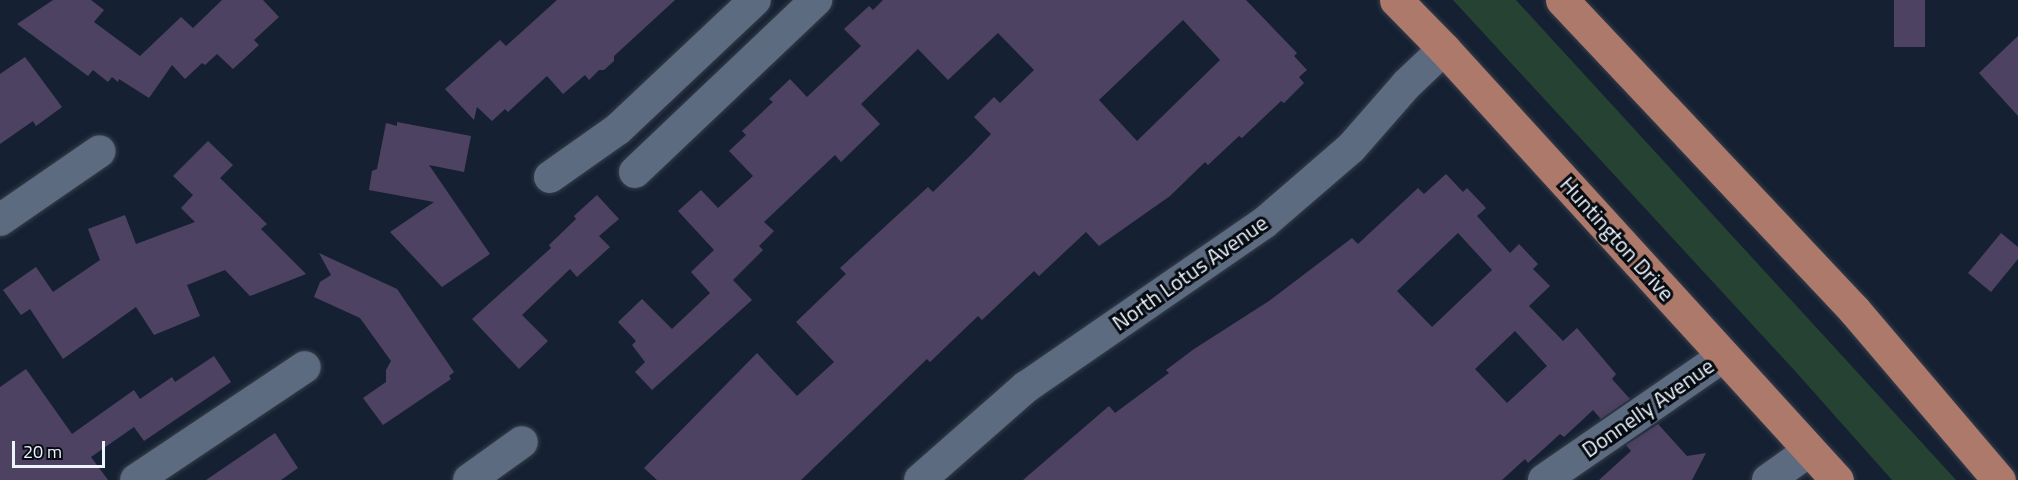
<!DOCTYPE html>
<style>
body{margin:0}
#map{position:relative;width:2018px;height:480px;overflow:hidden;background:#152132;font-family:"Titillium Web",sans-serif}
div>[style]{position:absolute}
.green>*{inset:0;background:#264233}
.building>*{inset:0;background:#4e4262;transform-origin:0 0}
.roads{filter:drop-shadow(0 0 2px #363d4b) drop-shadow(0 0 2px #363d4b)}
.minor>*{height:32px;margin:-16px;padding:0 16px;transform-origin:16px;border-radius:16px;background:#5d6b80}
.major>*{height:33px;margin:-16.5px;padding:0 16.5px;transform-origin:16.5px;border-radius:16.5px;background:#ad796a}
span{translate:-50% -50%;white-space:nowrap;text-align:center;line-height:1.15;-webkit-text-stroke:6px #060b12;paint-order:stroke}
.street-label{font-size:22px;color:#edf4fd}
.scale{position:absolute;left:12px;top:441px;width:93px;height:27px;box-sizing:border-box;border:3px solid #edf4fd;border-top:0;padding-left:8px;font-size:18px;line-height:21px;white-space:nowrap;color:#edf4fd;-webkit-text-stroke:4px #060b12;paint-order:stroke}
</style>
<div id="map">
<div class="green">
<i style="clip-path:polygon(1453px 0,1516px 0,1956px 480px,1892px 480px,1795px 371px)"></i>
</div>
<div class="building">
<i style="clip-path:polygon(53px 0,91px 0,104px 10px,94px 22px,140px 56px,181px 17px,193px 28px,222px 0,263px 0,279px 17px,254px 40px,259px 45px,233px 69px,217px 54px,205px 65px,202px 63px,185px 79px,172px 65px,149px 98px,119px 79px,118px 82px,112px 77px,108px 82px,93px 70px,88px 76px,17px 24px)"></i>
<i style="clip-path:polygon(557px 0,675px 0,614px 56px,614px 61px,604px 70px,599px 70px,589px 80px,585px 75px,563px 94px,547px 76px,508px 112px,505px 109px,492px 121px,477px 107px,474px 120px,445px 89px,500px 40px,506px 46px)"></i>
<i style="clip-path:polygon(evenodd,883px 0,1246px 0,1297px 53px,1294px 56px,1307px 70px,1299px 77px,1304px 83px,1284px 103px,1281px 101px,1242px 138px,1239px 136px,1208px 165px,1205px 162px,1170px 196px,1099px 246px,1086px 232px,1039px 276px,1034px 271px,982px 320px,978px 316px,930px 362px,927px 359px,801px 480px,657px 480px,644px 468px,757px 353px,797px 396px,834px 362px,796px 322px,846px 274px,840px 268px,928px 187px,933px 192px,971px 155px,991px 134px,974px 117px,994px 97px,1000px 103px,1034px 70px,998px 33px,948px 80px,918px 49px,861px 104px,880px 124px,841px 162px,835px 155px,764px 222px,774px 231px,759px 246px,763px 250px,733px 280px,752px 300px,652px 390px,635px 372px,645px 362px,632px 345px,636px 341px,618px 322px,642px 299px,672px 329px,710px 293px,691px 272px,714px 250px,678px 211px,701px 190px,718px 208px,753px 176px,729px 151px,746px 135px,742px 131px,773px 102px,769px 99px,790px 79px,807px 97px,861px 46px,844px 29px,869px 6px,873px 10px,883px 0,1183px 20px,1220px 60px,1137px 141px,1099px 100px,1183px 20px)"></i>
<i style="left:1894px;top:0;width:31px;height:47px"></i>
<i style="clip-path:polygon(2018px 36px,2018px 116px,1979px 73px)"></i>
<i style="clip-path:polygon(25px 57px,62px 107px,36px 126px,33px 121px,0 144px,0 74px)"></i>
<i style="clip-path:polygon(397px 122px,471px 136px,464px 172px,429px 165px,490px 254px,442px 287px,390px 232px,434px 202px,369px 190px,372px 171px,377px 169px,386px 123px,397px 126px)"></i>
<i style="clip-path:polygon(208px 141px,233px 165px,220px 178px,267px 224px,261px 229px,306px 274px,250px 296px,225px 270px,187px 285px,200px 316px,154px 335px,136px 307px,63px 359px,30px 309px,21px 315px,3px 290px,36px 267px,53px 292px,100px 260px,88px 229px,125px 215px,136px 244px,195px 222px,181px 208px,193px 195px,173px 176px)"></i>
<i style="clip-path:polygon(evenodd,1446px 174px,1463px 192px,1467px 188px,1486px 208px,1477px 216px,1510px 253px,1519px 244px,1538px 264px,1533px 269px,1550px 286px,1529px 306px,1563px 341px,1577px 328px,1616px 374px,1612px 379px,1630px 399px,1601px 419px,1593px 410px,1564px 437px,1560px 434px,1528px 463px,1525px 459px,1502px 480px,1023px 480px,1109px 406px,1115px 413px,1169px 373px,1166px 370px,1194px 349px,1269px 301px,1352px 238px,1358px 244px,1418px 188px,1424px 194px,1446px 174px,1458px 233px,1492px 270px,1432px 327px,1397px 291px,1458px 233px,1446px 174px,1515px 331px,1547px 366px,1507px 403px,1475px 369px,1515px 331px)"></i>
<i style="clip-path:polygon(597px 195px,619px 219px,599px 236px,610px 247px,577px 277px,570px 269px,522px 315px,548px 341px,519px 369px,472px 319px,551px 248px,549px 245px,576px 219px,574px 216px)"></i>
<i style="clip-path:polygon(2001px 233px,2018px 247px,2018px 259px,1991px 292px,1968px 273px)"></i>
<i style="clip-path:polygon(319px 253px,397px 289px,454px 372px,449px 376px,451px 379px,383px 425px,363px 398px,386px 382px,386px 370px,391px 361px,360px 318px,314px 297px,320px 282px,331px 275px)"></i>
<i style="clip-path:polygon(214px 356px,231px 382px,144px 441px,134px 427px,91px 457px,108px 480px,0 480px,0 387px,26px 369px,72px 434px,134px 390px,140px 399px,172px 377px,175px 382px)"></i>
<i style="clip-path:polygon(1658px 424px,1687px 456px,1706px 453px,1692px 480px,1599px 480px,1631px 451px,1626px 445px)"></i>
<i style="clip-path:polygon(275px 433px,298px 468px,281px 480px,206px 480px)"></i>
</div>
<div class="roads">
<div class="minor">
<i style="left:635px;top:172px;width:250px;rotate:-43.5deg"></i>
<i style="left:550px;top:177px;width:83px;rotate:-35.2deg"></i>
<i style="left:618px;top:129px;width:188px;rotate:-43.3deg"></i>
<i style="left:0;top:220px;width:121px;rotate:-34.6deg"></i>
<i style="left:136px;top:480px;width:203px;rotate:-33.8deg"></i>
<i style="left:469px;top:480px;width:65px;rotate:-35.6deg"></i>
<i style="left:920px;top:480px;width:141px;rotate:-41.3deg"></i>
<i style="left:1026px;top:387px;width:289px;rotate:-34.6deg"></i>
<i style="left:1264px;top:223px;width:115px;rotate:-40.8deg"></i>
<i style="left:1351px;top:148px;width:85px;rotate:-48.8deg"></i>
<i style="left:1407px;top:84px;width:51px;rotate:-43.4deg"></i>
<i style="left:1544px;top:480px;width:219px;rotate:-34.6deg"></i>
<i style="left:1768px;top:480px;width:50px;rotate:-35.3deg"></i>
</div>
<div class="major">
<i style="left:1396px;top:0;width:69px;rotate:45.6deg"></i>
<i style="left:1444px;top:49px;width:583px;rotate:47.64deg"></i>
<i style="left:1562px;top:0;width:427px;rotate:46.7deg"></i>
<i style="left:1855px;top:311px;width:222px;rotate:49.6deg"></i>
</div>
</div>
<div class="street-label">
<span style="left:1617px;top:239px;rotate:48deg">Huntington Drive</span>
<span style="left:1190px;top:273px;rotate:-35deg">North Lotus Avenue</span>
<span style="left:1648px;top:408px;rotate:-35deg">Donnelly Avenue</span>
</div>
<div class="scale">20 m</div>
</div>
